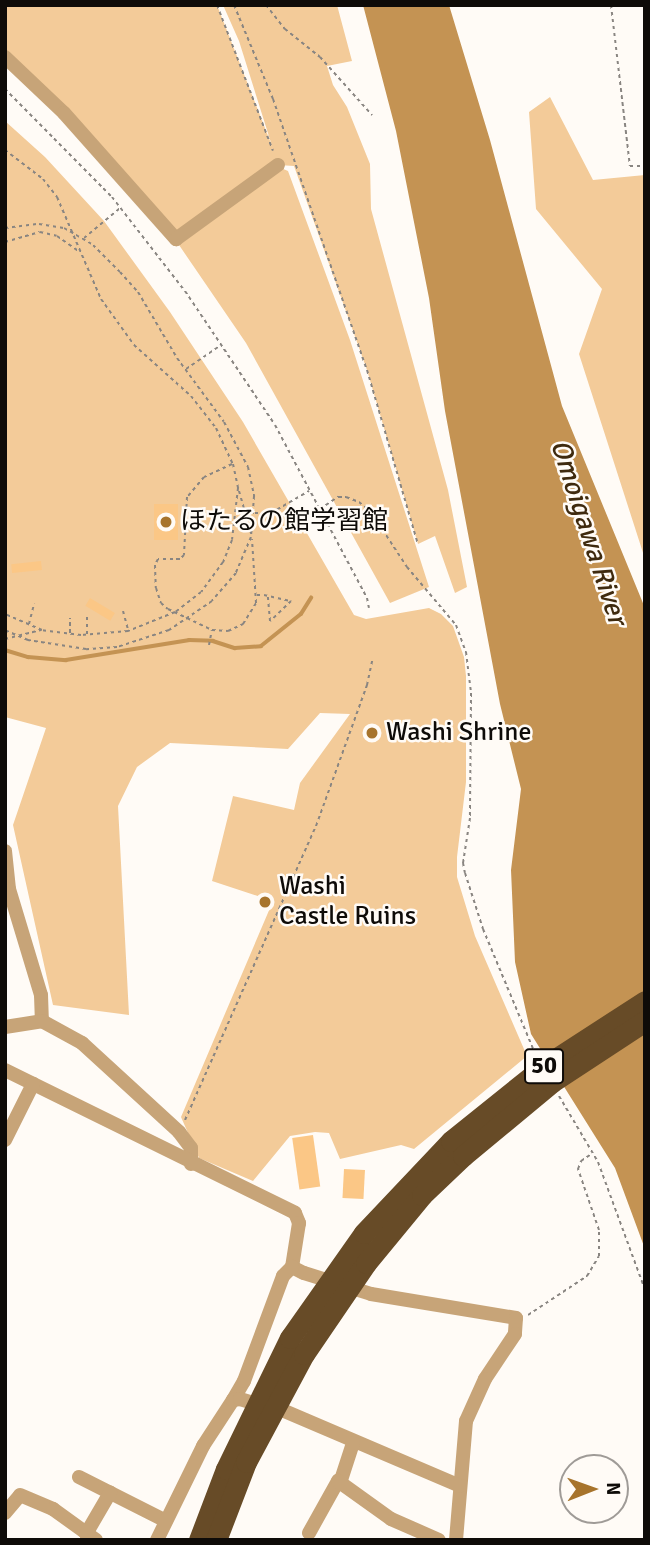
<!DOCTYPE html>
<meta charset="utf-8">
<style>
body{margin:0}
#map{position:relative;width:650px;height:1545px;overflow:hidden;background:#fffbf6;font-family:Signika,"Noto Sans JP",sans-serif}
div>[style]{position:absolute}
.green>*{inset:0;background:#f3cb99}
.water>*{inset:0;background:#c49353}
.stream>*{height:3.5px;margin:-1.75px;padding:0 1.75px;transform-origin:1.75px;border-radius:1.75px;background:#c49353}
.building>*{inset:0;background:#fbc786;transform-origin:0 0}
.path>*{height:2px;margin-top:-1px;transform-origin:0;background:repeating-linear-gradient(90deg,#898581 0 3.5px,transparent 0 7px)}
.minor>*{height:14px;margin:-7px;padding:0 7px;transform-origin:7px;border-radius:7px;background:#c7a478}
.highway>*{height:21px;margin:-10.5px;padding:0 10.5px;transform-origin:10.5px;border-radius:10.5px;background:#674b27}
.highway-bridge>*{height:21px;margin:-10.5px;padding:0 10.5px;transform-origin:10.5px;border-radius:10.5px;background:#674b27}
.dots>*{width:19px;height:19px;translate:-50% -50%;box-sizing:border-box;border:4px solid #fffbf6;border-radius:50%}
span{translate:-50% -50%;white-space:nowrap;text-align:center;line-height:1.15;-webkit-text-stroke:5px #fffbf6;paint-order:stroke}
.shield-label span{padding:2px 5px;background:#fffbf6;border:2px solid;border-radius:5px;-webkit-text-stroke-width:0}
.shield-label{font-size:24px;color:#0e0b08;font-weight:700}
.poi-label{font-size:26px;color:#0e0b08}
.left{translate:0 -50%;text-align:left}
.water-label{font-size:28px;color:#3f2a0e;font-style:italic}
.frame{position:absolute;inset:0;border:7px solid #0e0b08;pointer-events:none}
.north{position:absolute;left:559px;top:1454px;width:70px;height:70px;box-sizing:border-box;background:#fffbf6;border:2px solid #9f9b97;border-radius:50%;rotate:89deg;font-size:19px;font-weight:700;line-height:28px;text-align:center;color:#0e0b08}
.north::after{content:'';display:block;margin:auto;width:24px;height:32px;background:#a7742c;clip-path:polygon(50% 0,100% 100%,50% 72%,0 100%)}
</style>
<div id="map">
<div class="green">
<i style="clip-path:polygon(5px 5px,217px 5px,272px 146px,239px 41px,223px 5px,337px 5px,352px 61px,327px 66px,333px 85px,347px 107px,370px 164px,371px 209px,448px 490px,467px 587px,455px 593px,435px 536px,418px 544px,367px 370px,294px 166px,278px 165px,176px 239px,5px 57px)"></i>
<i style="clip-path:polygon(550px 97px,593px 180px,645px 175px,645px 559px,579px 354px,602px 289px,536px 209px,529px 112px)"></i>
<i style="clip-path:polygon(5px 121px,45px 157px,104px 221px,170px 312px,243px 422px,354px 615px,366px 619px,429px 608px,441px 614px,453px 626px,464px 657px,466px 676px,466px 782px,457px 857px,457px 877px,475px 936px,527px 1056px,414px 1149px,401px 1145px,340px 1159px,329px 1133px,315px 1132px,290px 1136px,253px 1181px,199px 1158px,181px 1117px,273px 901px,212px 881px,233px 796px,294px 810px,300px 783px,350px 714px,320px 713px,288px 749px,170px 743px,137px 767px,118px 806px,129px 1015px,53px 1005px,13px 825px,46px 728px,5px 717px)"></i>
<i style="clip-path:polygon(281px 168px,288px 171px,350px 340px,429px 587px,390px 603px,246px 343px,179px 245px)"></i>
</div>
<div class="water">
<i style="clip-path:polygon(363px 5px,449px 5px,490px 140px,562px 406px,645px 608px,645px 1249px,615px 1168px,531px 1034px,515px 962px,511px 870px,521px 789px,500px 704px,445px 411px,429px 298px,396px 131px)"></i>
</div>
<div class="stream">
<i style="left:5px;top:650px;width:24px;rotate:17deg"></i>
<i style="left:28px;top:657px;width:38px;rotate:5deg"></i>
<i style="left:66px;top:660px;width:125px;rotate:-9.2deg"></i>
<i style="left:189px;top:640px;width:24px;rotate:2deg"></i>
<i style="left:213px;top:641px;width:23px;rotate:18deg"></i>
<i style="left:235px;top:648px;width:26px;rotate:-4deg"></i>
<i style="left:261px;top:646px;width:51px;rotate:-38.7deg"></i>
<i style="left:301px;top:614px;width:19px;rotate:-58deg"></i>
</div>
<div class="building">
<i style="left:154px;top:504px;width:24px;height:36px"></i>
<i style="left:41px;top:561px;width:9px;height:30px;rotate:84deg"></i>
<i style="left:90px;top:598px;width:29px;height:9px;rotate:31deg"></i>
<i style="left:313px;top:1135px;width:52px;height:21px;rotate:82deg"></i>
<i style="left:344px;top:1169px;width:21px;height:29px;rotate:3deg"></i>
</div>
<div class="path">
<i style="left:217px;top:5px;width:156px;rotate:69deg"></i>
<i style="left:234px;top:5px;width:102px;rotate:67.5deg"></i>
<i style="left:273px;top:99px;width:287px;rotate:70.9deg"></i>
<i style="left:367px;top:370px;width:181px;rotate:73.7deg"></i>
<i style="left:266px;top:5px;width:31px;rotate:52deg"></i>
<i style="left:285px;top:29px;width:45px;rotate:38.7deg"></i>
<i style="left:320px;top:57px;width:78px;rotate:48.1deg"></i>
<i style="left:611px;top:5px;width:162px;rotate:83.3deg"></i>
<i style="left:630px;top:166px;width:15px"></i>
<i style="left:5px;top:89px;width:152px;rotate:45.3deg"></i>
<i style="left:112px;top:197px;width:119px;rotate:52.2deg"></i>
<i style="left:185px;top:291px;width:161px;rotate:56.1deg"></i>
<i style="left:275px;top:425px;width:196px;rotate:62deg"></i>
<i style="left:367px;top:598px;width:10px;rotate:79deg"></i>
<i style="left:5px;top:150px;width:48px;rotate:37.3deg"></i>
<i style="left:43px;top:179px;width:23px;rotate:52deg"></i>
<i style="left:57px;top:197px;width:111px;rotate:66.7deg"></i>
<i style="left:101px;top:299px;width:57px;rotate:54.3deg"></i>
<i style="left:134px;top:345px;width:76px;rotate:41.8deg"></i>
<i style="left:191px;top:396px;width:41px;rotate:52deg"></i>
<i style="left:216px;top:428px;width:40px;rotate:65deg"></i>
<i style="left:233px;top:464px;width:25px;rotate:78deg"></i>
<i style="left:238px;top:488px;width:52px;rotate:96.6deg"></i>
<i style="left:232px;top:540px;width:24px;rotate:112deg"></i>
<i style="left:223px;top:562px;width:37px;rotate:126deg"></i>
<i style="left:201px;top:592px;width:33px;rotate:142deg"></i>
<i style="left:175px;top:612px;width:51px;rotate:158deg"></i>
<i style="left:128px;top:631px;width:47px;rotate:175.1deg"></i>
<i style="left:81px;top:635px;width:39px;rotate:-173deg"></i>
<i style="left:42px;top:630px;width:40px;rotate:-156.6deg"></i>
<i style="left:5px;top:228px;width:34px;rotate:-7deg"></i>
<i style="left:39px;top:224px;width:25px;rotate:9deg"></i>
<i style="left:64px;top:228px;width:34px;rotate:30deg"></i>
<i style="left:93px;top:245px;width:38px;rotate:45deg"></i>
<i style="left:120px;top:272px;width:27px;rotate:48deg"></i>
<i style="left:138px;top:292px;width:77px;rotate:59.4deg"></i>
<i style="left:177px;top:358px;width:79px;rotate:53.7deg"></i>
<i style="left:224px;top:422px;width:51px;rotate:61.9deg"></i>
<i style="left:248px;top:467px;width:30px;rotate:78deg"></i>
<i style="left:254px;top:496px;width:41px;rotate:94.2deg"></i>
<i style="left:251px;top:537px;width:39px;rotate:113deg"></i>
<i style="left:236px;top:573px;width:37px;rotate:131deg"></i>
<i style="left:212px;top:601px;width:52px;rotate:146deg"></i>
<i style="left:169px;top:630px;width:55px;rotate:161.9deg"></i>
<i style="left:117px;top:647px;width:31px;rotate:176deg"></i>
<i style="left:86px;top:649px;width:59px;rotate:-171.2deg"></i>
<i style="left:28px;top:640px;width:25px;rotate:-157deg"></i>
<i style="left:84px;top:238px;width:47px;rotate:-39.8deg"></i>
<i style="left:5px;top:242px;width:36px;rotate:-16deg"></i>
<i style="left:40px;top:232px;width:17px;rotate:13deg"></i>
<i style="left:57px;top:236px;width:28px;rotate:35deg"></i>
<i style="left:186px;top:369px;width:42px;rotate:-34.4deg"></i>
<i style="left:232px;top:464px;width:31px;rotate:155deg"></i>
<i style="left:204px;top:477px;width:26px;rotate:130deg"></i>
<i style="left:187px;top:497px;width:58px;rotate:93deg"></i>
<i style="left:184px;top:555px;width:6px;rotate:135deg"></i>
<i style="left:180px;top:559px;width:22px;rotate:180deg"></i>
<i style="left:158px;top:559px;width:7px;rotate:117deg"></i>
<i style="left:155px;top:565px;width:23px;rotate:88deg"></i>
<i style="left:156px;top:588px;width:16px;rotate:72deg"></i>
<i style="left:161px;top:603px;width:9px;rotate:41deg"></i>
<i style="left:168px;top:609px;width:49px;rotate:25.5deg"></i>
<i style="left:212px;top:630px;width:16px;rotate:4deg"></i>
<i style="left:228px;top:631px;width:17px;rotate:-25deg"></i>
<i style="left:243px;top:624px;width:25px;rotate:-58deg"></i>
<i style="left:256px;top:603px;width:64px;rotate:-93.6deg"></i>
<i style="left:239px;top:491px;width:44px;rotate:74.1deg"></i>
<i style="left:320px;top:509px;width:22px;rotate:-34deg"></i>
<i style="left:338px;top:497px;width:8px"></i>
<i style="left:346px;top:497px;width:14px;rotate:21deg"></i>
<i style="left:359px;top:502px;width:16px;rotate:40deg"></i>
<i style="left:371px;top:512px;width:66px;rotate:56.8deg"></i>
<i style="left:407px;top:567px;width:76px;rotate:49.8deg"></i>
<i style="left:456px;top:625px;width:29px;rotate:70deg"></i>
<i style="left:466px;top:652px;width:41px;rotate:83deg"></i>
<i style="left:471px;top:693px;width:125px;rotate:90.5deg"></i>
<i style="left:470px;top:818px;width:46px;rotate:98.8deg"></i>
<i style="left:463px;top:863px;width:10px;rotate:79deg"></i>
<i style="left:465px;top:873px;width:59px;rotate:72.2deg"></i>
<i style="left:483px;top:929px;width:132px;rotate:67.3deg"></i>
<i style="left:255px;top:513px;width:16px"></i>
<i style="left:271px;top:513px;width:44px;rotate:-30.1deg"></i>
<i style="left:257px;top:595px;width:7px"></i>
<i style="left:264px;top:595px;width:28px;rotate:13deg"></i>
<i style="left:291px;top:601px;width:29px;rotate:136deg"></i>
<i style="left:270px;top:621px;width:25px;rotate:-95deg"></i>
<i style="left:123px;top:611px;width:20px;rotate:75deg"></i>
<i style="left:87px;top:617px;width:17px;rotate:90deg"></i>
<i style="left:29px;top:624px;width:21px;rotate:-76deg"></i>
<i style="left:70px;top:633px;width:15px;rotate:-90deg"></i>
<i style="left:5px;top:639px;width:37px;rotate:-14deg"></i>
<i style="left:209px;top:645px;width:15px;rotate:-79deg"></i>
<i style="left:559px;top:1096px;width:77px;rotate:59.4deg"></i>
<i style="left:598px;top:1162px;width:136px;rotate:69.8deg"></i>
<i style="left:185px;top:1120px;width:322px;rotate:-66deg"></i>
<i style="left:316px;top:826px;width:150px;rotate:-70.1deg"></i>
<i style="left:367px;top:685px;width:25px;rotate:-78deg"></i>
<i style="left:528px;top:1315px;width:71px;rotate:-33.5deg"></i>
<i style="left:587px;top:1276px;width:23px;rotate:-59deg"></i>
<i style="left:599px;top:1256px;width:26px;rotate:-90deg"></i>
<i style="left:599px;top:1230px;width:65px;rotate:-109deg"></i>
<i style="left:578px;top:1169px;width:9px;rotate:-69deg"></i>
<i style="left:581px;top:1161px;width:14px;rotate:-34deg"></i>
</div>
<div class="minor">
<i style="left:5px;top:57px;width:81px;rotate:43.5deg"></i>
<i style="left:64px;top:113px;width:169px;rotate:48.4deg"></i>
<i style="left:176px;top:239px;width:126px;rotate:-36deg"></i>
<i style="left:5px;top:851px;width:38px;rotate:84deg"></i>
<i style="left:9px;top:889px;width:111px;rotate:73.2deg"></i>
<i style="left:41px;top:995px;width:26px;rotate:88deg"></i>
<i style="left:5px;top:1027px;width:37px;rotate:-9deg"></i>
<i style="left:42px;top:1021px;width:46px;rotate:28.8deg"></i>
<i style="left:82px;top:1043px;width:132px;rotate:42.5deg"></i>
<i style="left:179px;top:1132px;width:20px;rotate:53deg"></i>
<i style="left:191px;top:1148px;width:16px;rotate:90deg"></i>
<i style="left:5px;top:1070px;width:323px;rotate:26.2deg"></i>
<i style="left:295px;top:1213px;width:11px;rotate:68deg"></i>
<i style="left:299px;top:1223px;width:45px;rotate:99deg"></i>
<i style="left:292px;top:1267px;width:13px;rotate:27deg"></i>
<i style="left:304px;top:1273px;width:70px;rotate:17.4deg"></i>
<i style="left:371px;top:1294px;width:147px;rotate:9.4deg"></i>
<i style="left:516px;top:1318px;width:16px;rotate:94deg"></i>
<i style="left:515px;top:1334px;width:54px;rotate:123.7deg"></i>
<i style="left:485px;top:1379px;width:46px;rotate:114.3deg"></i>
<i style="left:466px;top:1421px;width:119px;rotate:94.8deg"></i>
<i style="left:5px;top:1140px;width:63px;rotate:-63.4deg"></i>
<i style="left:233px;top:1400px;width:22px;rotate:-60deg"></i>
<i style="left:244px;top:1381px;width:112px;rotate:-69.6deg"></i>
<i style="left:283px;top:1276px;width:13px;rotate:-45deg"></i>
<i style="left:275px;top:1407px;width:201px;rotate:23.1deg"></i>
<i style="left:79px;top:1477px;width:97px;rotate:26.8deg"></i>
<i style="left:340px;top:1483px;width:42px;rotate:-72deg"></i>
<i style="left:5px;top:1513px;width:23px;rotate:-50deg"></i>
<i style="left:20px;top:1495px;width:36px;rotate:23deg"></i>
<i style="left:53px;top:1509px;width:53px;rotate:35.8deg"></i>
<i style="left:309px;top:1533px;width:60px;rotate:-60.9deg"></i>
<i style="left:338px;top:1481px;width:65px;rotate:35.6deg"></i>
<i style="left:391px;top:1519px;width:52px;rotate:23.6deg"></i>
<i style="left:86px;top:1534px;width:48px;rotate:-59.7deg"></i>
<i style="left:157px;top:1540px;width:105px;rotate:-63.9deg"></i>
<i style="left:203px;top:1446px;width:55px;rotate:-56.9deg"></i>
<i style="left:233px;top:1400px;width:7px;rotate:-8deg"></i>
<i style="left:240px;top:1399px;width:17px;rotate:17deg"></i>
</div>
<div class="highway">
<i style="left:199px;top:1540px;width:76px;rotate:-69.2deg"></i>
<i style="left:226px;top:1469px;width:146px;rotate:-64deg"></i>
<i style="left:290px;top:1338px;width:128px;rotate:-54.8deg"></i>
<i style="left:364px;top:1233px;width:127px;rotate:-46.6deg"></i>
<i style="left:216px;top:1540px;width:84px;rotate:-69deg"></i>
<i style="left:246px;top:1462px;width:123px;rotate:-61.8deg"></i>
<i style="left:304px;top:1354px;width:110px;rotate:-55.7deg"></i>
<i style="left:366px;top:1263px;width:88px;rotate:-50.5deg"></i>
<i style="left:422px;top:1195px;width:57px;rotate:-43.6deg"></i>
</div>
<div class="highway-bridge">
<i style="left:451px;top:1141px;width:118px;rotate:-38.8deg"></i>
<i style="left:543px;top:1067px;width:121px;rotate:-32.9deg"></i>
<i style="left:463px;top:1156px;width:116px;rotate:-39.7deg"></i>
<i style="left:552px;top:1082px;width:111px;rotate:-33.3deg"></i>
</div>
<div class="dots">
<i style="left:166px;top:522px;background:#a7742c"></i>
<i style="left:372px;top:733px;background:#a7742c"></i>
<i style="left:265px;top:902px;background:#a7742c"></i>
</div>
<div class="shield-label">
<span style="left:544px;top:1066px">50</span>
</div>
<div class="poi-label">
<span class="left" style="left:180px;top:522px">ほたるの館学習館</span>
<span class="left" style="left:386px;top:733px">Washi Shrine</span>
<span class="left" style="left:279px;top:902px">Washi<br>Castle Ruins</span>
</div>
<div class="water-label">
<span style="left:589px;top:532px;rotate:72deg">Omoigawa River</span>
</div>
<div class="frame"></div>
<div class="north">N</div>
</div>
